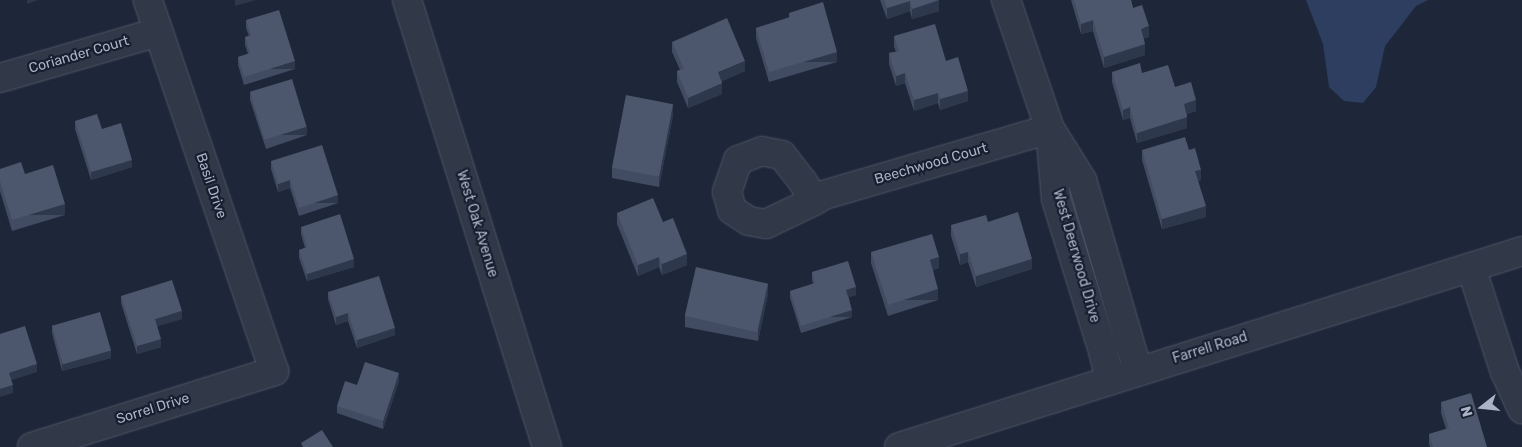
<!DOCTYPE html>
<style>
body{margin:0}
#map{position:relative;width:1522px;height:447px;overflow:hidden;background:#1e2739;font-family:Rubik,sans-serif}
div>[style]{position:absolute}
.water>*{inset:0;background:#2d3e60}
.roads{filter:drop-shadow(0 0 1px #4f5667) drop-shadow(0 0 1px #4f5667)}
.minor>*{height:28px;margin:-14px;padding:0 14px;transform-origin:14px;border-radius:14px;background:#313949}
.wall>*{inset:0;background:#414b62}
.shaded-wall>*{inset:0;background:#2e384d;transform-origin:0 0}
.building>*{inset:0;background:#4c566c;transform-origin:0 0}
span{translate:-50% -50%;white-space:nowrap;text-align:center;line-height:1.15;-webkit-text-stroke:4.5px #171e2e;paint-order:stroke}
.street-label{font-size:14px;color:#abb3c6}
.north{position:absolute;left:1457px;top:382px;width:50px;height:50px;-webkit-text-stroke:4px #171e2e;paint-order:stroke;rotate:254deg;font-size:14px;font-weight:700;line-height:20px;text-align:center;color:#abb3c6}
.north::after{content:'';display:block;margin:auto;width:18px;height:22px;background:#abb3c6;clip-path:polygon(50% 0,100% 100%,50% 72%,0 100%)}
</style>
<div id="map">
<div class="water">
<i style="clip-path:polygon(1306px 0,1428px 0,1416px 6px,1385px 46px,1376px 87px,1363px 103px,1344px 101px,1329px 87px,1323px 44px)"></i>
</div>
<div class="roads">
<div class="minor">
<i style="left:407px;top:0;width:468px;rotate:72.6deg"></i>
<i style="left:1006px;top:0;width:136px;rotate:71.2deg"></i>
<i style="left:1050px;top:129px;width:70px;rotate:85.1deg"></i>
<i style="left:1056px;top:199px;width:159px;rotate:72.8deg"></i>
<i style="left:1103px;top:351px;width:30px;rotate:76deg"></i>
<i style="left:0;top:78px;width:165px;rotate:-16.2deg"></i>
<i style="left:1052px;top:132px;width:57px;rotate:58deg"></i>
<i style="left:1082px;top:180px;width:199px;rotate:73.7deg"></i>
<i style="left:814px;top:201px;width:22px;rotate:-120deg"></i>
<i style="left:803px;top:182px;width:34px;rotate:-128deg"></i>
<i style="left:782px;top:155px;width:20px;rotate:-169deg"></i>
<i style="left:762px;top:151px;width:26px;rotate:159deg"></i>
<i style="left:738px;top:160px;width:34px;rotate:109deg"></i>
<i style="left:727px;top:192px;width:19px;rotate:74deg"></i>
<i style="left:732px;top:210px;width:20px;rotate:33deg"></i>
<i style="left:749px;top:221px;width:17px;rotate:10deg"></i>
<i style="left:766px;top:224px;width:53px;rotate:-25.6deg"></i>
<i style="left:814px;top:201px;width:12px;rotate:-31deg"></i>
<i style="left:824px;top:195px;width:235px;rotate:-16.3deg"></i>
<i style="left:1471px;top:267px;width:110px;rotate:72.1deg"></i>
<i style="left:1505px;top:372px;width:41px;rotate:65.3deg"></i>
<i style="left:32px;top:447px;width:254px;rotate:-17.4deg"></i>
<i style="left:274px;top:371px;width:392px;rotate:-108.8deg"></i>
<i style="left:899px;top:447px;width:653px;rotate:-17.46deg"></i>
</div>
</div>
<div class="wall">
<i style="clip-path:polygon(880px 0,939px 0,939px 11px,912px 19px,910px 11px,887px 19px)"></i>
<i style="clip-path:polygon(1071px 0,1131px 0,1133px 8px,1149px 37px,1144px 38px,1145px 55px,1104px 68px,1093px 31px,1081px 34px)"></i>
<i style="clip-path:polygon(789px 13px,837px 62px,769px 82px,756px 38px,756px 28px,789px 18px)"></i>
<i style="clip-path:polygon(246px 20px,295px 69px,244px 85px,238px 65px,238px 57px,248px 54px,245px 45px,245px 37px,249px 36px,246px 28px)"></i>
<i style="clip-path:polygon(894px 36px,946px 61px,968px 101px,940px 110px,938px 103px,914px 111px,905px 83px,896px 86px,889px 64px,889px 53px,896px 52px,894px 47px)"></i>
<i style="clip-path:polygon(672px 42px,745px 71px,722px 81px,722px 94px,688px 108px,677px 82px,677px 71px,680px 70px,672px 52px)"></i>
<i style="clip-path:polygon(1112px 72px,1142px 73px,1196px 111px,1187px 114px,1187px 128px,1137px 143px,1130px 118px,1123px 120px,1112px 82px)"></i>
<i style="clip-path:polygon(250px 93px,307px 135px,266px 149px,250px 100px)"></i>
<i style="clip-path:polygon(673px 115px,659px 187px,612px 178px,612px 168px)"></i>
<i style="clip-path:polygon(75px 121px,132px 167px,91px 180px,75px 129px)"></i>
<i style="clip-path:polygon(1142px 150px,1189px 150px,1201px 180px,1198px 181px,1206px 217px,1162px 229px,1142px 160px)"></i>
<i style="clip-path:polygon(271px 161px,338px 203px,299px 216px,290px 188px,278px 192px,271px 169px)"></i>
<i style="clip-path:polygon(0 169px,25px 174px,65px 215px,12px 231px,0 191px)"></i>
<i style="clip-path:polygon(617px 213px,663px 222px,687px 265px,662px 275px,659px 267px,638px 276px,617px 224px)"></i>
<i style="clip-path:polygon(988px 222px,1032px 269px,976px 287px,968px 262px,960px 265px,951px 236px,951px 225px)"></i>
<i style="clip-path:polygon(301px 227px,354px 267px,307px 281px,299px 258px,299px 250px,305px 248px,301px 234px)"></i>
<i style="clip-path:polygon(871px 252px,939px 268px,933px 270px,938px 300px,888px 316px,871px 263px)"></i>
<i style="clip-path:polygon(812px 272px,856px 295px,849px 297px,852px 317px,801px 333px,790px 298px,790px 291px,813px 284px,812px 280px)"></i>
<i style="clip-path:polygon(328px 292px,395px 335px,357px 348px,348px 321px,336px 325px,328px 299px)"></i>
<i style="clip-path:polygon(768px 294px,758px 341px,685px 327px,685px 316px)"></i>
<i style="clip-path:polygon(121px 296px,182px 319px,157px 326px,161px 347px,137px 354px,121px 303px)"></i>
<i style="clip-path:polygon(52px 325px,111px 358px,62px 371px,52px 333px)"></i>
<i style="clip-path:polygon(399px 381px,383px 429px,337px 413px,337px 406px,357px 385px)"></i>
<i style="clip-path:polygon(1441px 402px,1487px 447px,1430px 447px,1429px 444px,1429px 434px,1446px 429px,1441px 413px)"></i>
</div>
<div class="shaded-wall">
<i style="clip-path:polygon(27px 0,38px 0,27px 4px)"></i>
<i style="clip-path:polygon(235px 0,256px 0,235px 6px)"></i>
<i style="clip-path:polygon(939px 0,939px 11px,912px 19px,912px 9px)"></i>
<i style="clip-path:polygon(910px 1px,910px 11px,887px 19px,887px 8px)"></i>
<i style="clip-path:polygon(1093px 20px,1093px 31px,1081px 34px,1081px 24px)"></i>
<i style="clip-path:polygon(1149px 26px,1149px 37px,1141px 39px,1141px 29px)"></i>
<i style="clip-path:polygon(1145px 44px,1145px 55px,1104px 68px,1104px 57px)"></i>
<i style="left:837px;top:52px;width:10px;height:71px;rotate:90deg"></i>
<i style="left:295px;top:61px;width:8px;height:53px;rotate:90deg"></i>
<i style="clip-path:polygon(745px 61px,745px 71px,718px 83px,718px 72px)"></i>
<i style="clip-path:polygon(905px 73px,905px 83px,896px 86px,896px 76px)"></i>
<i style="clip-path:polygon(722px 83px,722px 94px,688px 108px,688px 98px)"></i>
<i style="clip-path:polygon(968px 91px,968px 101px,940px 110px,940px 99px)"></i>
<i style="clip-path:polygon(938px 93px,938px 103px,914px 111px,914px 100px)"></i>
<i style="clip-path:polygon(1196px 100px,1196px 111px,1184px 115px,1184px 104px)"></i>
<i style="clip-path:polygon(673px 104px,673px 115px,659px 187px,659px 177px)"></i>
<i style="clip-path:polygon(1130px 107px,1130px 118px,1123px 120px,1123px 110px)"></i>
<i style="clip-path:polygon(1187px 117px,1187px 128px,1137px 143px,1137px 133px)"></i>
<i style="left:307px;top:127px;width:8px;height:43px;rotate:90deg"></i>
<i style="clip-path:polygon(132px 160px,132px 167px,91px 180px,91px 172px)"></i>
<i style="clip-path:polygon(1201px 170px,1201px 180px,1195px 182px,1195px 171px)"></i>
<i style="clip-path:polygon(290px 180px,290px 188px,278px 192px,278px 184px)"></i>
<i style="left:338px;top:195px;width:8px;height:41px;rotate:90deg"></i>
<i style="left:65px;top:204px;width:11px;height:55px;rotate:90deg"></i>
<i style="clip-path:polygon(1206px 206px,1206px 217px,1162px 229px,1162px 219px)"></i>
<i style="clip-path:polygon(968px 252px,968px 262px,960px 265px,960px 254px)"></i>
<i style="clip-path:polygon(687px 254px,687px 265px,662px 275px,662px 264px)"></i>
<i style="clip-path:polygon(659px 257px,659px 267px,638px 276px,638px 265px)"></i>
<i style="clip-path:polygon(939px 257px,939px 268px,930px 271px,930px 260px)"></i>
<i style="clip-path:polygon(354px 259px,354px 267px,307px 281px,307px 274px)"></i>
<i style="clip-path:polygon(1032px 259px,1032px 269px,976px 287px,976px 276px)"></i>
<i style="clip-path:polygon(768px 283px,768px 294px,758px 341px,758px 330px)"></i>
<i style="clip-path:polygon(856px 287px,856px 295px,846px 298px,846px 290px)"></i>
<i style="left:938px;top:289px;width:11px;height:52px;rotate:90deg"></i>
<i style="left:852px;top:310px;width:7px;height:53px;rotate:90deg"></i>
<i style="clip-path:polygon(182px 311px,182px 319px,155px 327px,155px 319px)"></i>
<i style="clip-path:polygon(348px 313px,348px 321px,336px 325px,336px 317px)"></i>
<i style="clip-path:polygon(395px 328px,395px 335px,357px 348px,357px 340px)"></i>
<i style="clip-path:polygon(161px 339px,161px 347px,137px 354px,137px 346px)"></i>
<i style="clip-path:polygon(111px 350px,111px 358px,62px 371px,62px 364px)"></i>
<i style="clip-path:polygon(37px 364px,37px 372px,9px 381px,9px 373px)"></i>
<i style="clip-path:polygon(399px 373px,399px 381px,383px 429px,383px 421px)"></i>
<i style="clip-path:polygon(13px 385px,13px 393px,0 397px,0 389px)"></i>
</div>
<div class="building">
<i style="clip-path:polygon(884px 0,939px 0,912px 9px,910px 1px,887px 8px)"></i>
<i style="clip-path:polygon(1074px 0,1131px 0,1133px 8px,1142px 5px,1149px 26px,1141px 29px,1145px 44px,1104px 57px,1093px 20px,1081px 24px)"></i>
<i style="clip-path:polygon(823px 2px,837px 52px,769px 72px,756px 28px,790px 17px,789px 13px)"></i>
<i style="clip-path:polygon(279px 10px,295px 61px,244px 77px,238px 57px,250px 53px,245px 37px,251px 35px,246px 20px)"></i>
<i style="clip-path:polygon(727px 18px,745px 61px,718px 72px,722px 83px,688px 98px,677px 71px,684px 69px,672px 42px)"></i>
<i style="clip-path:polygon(935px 24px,946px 61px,958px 57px,968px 91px,940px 99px,938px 93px,914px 100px,905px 73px,896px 76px,889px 53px,899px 51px,894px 36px)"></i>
<i style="clip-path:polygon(1140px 63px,1142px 73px,1168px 65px,1175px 87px,1191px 82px,1196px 100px,1184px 104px,1187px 117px,1137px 133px,1130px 107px,1123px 110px,1112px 72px)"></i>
<i style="left:292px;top:79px;width:50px;height:44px;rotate:73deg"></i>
<i style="left:626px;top:95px;width:48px;height:74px;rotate:11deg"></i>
<i style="clip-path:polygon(97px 114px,102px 129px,121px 123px,132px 160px,91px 172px,75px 121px)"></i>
<i style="clip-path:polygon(1185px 137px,1189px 150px,1195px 148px,1201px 170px,1195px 171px,1206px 206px,1162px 219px,1142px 150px)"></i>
<i style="clip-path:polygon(322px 145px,338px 195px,299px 208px,290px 180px,278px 184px,271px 161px)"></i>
<i style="clip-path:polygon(21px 162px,25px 174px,53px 165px,65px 204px,12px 220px,0 181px,0 169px)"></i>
<i style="clip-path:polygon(653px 198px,663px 222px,673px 218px,687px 254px,662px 264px,659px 257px,638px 265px,617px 213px)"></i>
<i style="clip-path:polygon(1018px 212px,1032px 259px,976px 276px,968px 252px,960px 254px,951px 225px,986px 215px,988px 222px)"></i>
<i style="clip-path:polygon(340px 214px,354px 259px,307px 274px,299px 250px,307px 247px,301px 227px)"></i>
<i style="clip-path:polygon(932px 234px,939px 257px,930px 260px,938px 289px,888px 305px,871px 252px)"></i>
<i style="clip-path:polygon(848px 261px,856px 287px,846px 290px,852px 310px,801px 326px,790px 291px,815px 283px,812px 272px)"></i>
<i style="left:696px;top:267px;width:74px;height:50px;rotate:13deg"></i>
<i style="clip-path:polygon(379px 276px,395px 328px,357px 340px,348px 313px,336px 317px,328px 292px)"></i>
<i style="clip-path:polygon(172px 280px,182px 311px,155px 319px,161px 339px,137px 346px,121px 296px)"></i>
<i style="left:100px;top:312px;width:40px;height:50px;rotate:74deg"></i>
<i style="clip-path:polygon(25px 326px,37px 364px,9px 373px,13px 385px,0 389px,0 334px)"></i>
<i style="clip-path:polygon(365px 362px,399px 373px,383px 421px,337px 406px,345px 381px,357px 385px)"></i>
<i style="clip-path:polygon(1471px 393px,1487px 447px,1433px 447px,1429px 434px,1449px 428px,1441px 402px)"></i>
<i style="clip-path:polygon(322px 430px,333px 447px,303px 447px,301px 443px)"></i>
</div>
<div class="street-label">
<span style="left:79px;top:55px;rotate:-16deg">Coriander Court</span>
<span style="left:931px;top:164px;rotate:-16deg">Beechwood Court</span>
<span style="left:211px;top:186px;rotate:71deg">Basil Drive</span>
<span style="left:477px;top:224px;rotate:73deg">West Oak Avenue</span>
<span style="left:1076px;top:256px;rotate:74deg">West Deerwood Drive</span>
<span style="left:1210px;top:348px;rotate:-17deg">Farrell Road</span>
<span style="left:153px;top:409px;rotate:-17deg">Sorrel Drive</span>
</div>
<div class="north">N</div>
</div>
